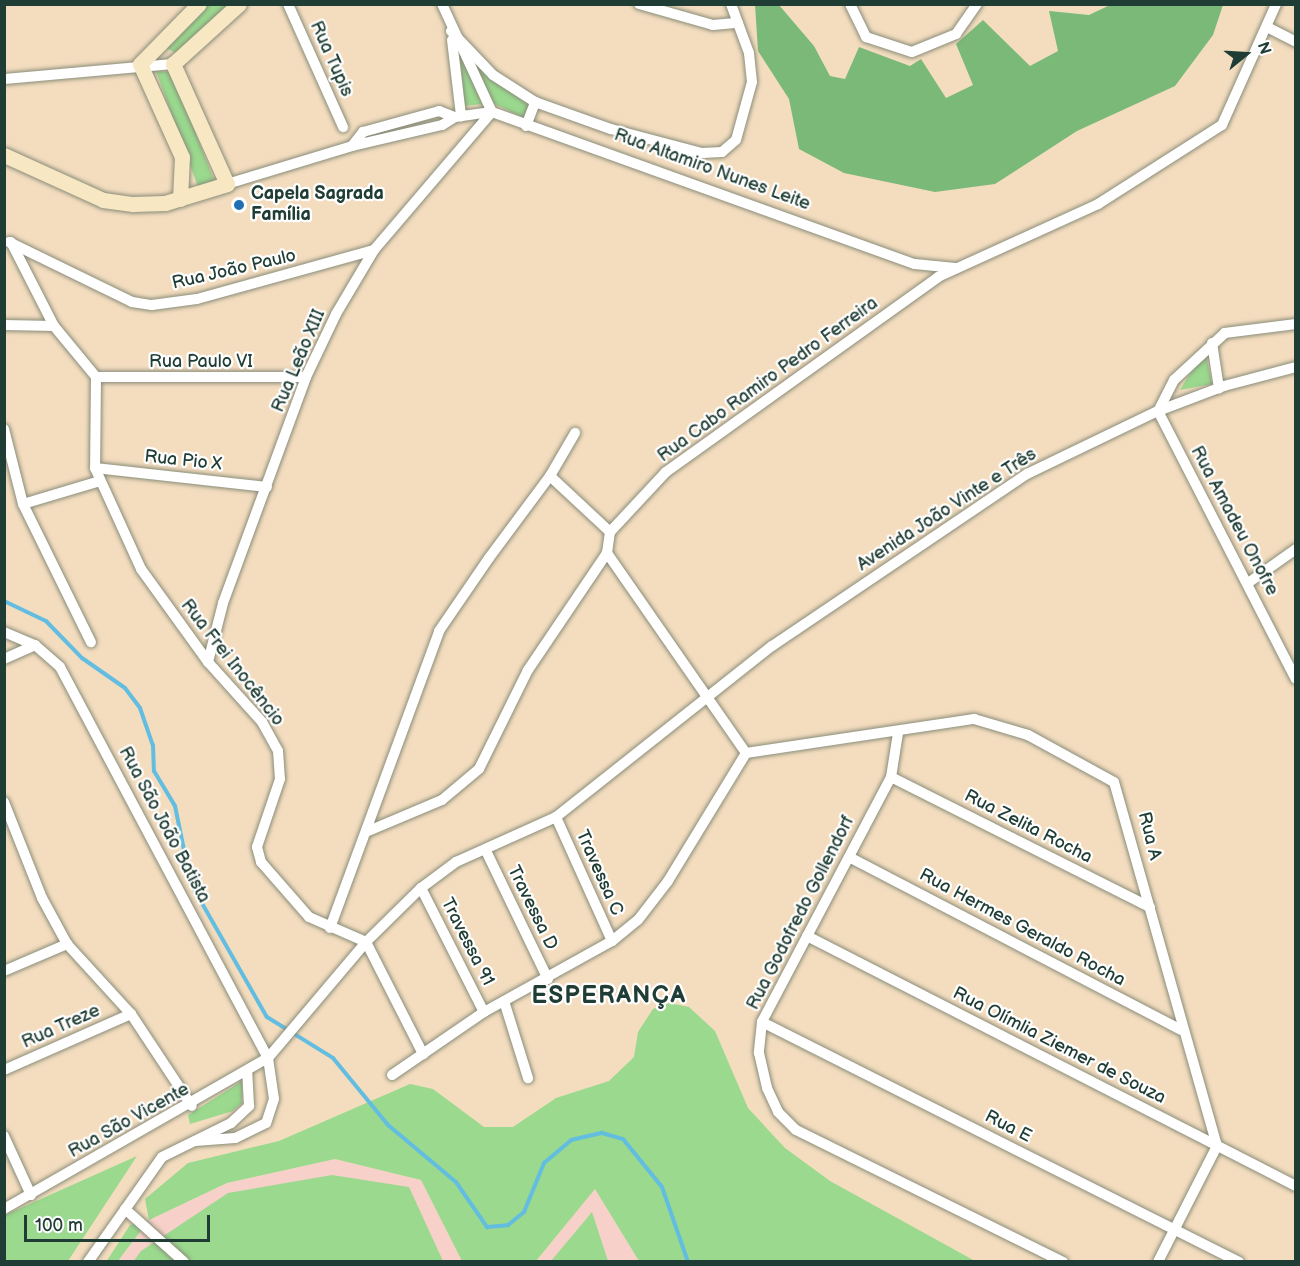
<!DOCTYPE html>
<meta charset="utf-8">
<style>
body{margin:0}
#map{position:relative;width:1300px;height:1266px;overflow:hidden;background:#f4ddbf;font-family:"Balsamiq Sans",sans-serif}
div>[style]{position:absolute}
.built>*{inset:0;background:#f7d1c9}
.green>*{inset:0;background:#9ad98e}
.forest>*{inset:0;background:#7bb979}
.stream>*{height:4px;margin:-2px;padding:0 2px;transform-origin:2px;border-radius:2px;background:#62bde0}
.roads{filter:drop-shadow(0 0 2px #8a8d7a) drop-shadow(0 0 2px #8a8d7a)}
.street>*{height:10px;margin:-5px;padding:0 5px;transform-origin:5px;border-radius:5px;background:#fff}
.secondary>*{height:15px;margin:-7.5px;padding:0 7.5px;transform-origin:7.5px;border-radius:7.5px;background:#f7e8c3}
.dots>*{width:16px;height:16px;translate:-50% -50%;box-sizing:border-box;border:3px solid #fff;border-radius:50%}
span{translate:-50% -50%;white-space:nowrap;text-align:center;line-height:1.15;-webkit-text-stroke:4.5px #fff;paint-order:stroke}
.street-label{font-size:18px;color:#1f3d34}
.poi-label{font-size:18px;color:#1f3d34;font-weight:700}
.left{translate:0 -50%;text-align:left}
.district-label{font-size:24px;color:#1f3d34;font-weight:700;letter-spacing:1.5px}
.frame{position:absolute;inset:0;border:6px solid #1f3d34;pointer-events:none}
.north{position:absolute;left:1216px;top:24px;width:60px;height:60px;-webkit-text-stroke:4px #fff;paint-order:stroke;rotate:72deg;font-size:16px;font-weight:700;line-height:24px;text-align:center;color:#1f3d34}
.north::after{content:'';display:block;margin:auto;width:21px;height:27px;background:#1f3d34;clip-path:polygon(50% 0,100% 100%,50% 72%,0 100%)}
.scale{position:absolute;left:24px;top:1215px;width:186px;height:27px;box-sizing:border-box;border:3px solid #1f3d34;border-top:0;padding-left:8px;font-size:18px;line-height:21px;white-space:nowrap;color:#1f3d34;-webkit-text-stroke:4px #fff;paint-order:stroke}
</style>
<div id="map">
<div class="built">
<i style="clip-path:polygon(335px 1159px,421px 1180px,462px 1261px,118px 1262px,149px 1220px,228px 1183px)"></i>
<i style="clip-path:polygon(595px 1189px,639px 1261px,536px 1262px)"></i>
</div>
<div class="green">
<i style="clip-path:polygon(205px 5px,229px 5px,176px 53px,162px 46px)"></i>
<i style="clip-path:polygon(465px 50px,530px 104px,524px 118px,486px 100px)"></i>
<i style="clip-path:polygon(460px 52px,482px 104px,464px 106px)"></i>
<i style="clip-path:polygon(156px 71px,172px 72px,215px 183px,198px 187px)"></i>
<i style="clip-path:polygon(1206px 355px,1212px 384px,1180px 390px,1189px 375px)"></i>
<i style="clip-path:polygon(669px 1003px,689px 1007px,715px 1031px,748px 1108px,785px 1148px,830px 1181px,975px 1261px,639px 1261px,595px 1189px,536px 1261px,462px 1261px,421px 1180px,335px 1159px,227px 1183px,149px 1220px,118px 1261px,106px 1262px,130px 1225px,149px 1220px,145px 1199px,188px 1163px,279px 1141px,410px 1084px,433px 1089px,484px 1127px,513px 1127px,556px 1098px,609px 1081px,634px 1057px,638px 1032px,653px 1009px)"></i>
<i style="clip-path:polygon(242px 1081px,242px 1103px,233px 1111px,190px 1124px,188px 1115px)"></i>
<i style="clip-path:polygon(137px 1156px,68px 1261px,5px 1261px,5px 1215px)"></i>
<i style="clip-path:polygon(332px 1175px,409px 1187px,443px 1261px,133px 1262px,141px 1251px,228px 1193px)"></i>
<i style="clip-path:polygon(592px 1212px,608px 1261px,551px 1261px)"></i>
</div>
<div class="forest">
<i style="clip-path:polygon(755px 5px,779px 5px,814px 46px,830px 76px,845px 79px,859px 47px,910px 66px,921px 59px,946px 98px,973px 85px,956px 44px,983px 20px,1030px 66px,1058px 51px,1049px 11px,1089px 15px,1110px 5px,1223px 5px,1213px 35px,1175px 86px,1077px 131px,995px 184px,935px 192px,844px 173px,799px 149px,789px 99px,758px 51px)"></i>
</div>
<div class="stream">
<i style="left:4px;top:601px;width:47px;rotate:25.5deg"></i>
<i style="left:46px;top:621px;width:52px;rotate:45.8deg"></i>
<i style="left:82px;top:658px;width:52px;rotate:34.9deg"></i>
<i style="left:125px;top:688px;width:25px;rotate:53deg"></i>
<i style="left:140px;top:708px;width:39px;rotate:71deg"></i>
<i style="left:153px;top:745px;width:26px;rotate:88deg"></i>
<i style="left:154px;top:771px;width:41px;rotate:59deg"></i>
<i style="left:175px;top:806px;width:80px;rotate:78.4deg"></i>
<i style="left:191px;top:884px;width:153px;rotate:60.3deg"></i>
<i style="left:267px;top:1017px;width:78px;rotate:31.8deg"></i>
<i style="left:333px;top:1058px;width:87px;rotate:50.6deg"></i>
<i style="left:388px;top:1125px;width:89px;rotate:40deg"></i>
<i style="left:456px;top:1182px;width:55px;rotate:55.4deg"></i>
<i style="left:487px;top:1227px;width:21px;rotate:-5deg"></i>
<i style="left:508px;top:1225px;width:21px;rotate:-39deg"></i>
<i style="left:524px;top:1212px;width:53px;rotate:-67.8deg"></i>
<i style="left:544px;top:1163px;width:35px;rotate:-40deg"></i>
<i style="left:571px;top:1140px;width:32px;rotate:-13deg"></i>
<i style="left:602px;top:1133px;width:22px;rotate:16deg"></i>
<i style="left:623px;top:1139px;width:62px;rotate:50.9deg"></i>
<i style="left:662px;top:1187px;width:79px;rotate:70.9deg"></i>
</div>
<div class="roads">
<div class="street">
<i style="left:288px;top:4px;width:135px;rotate:65.9deg"></i>
<i style="left:442px;top:4px;width:119px;rotate:65.2deg"></i>
<i style="left:639px;top:4px;width:77px;rotate:15.8deg"></i>
<i style="left:713px;top:25px;width:25px;rotate:-5deg"></i>
<i style="left:850px;top:4px;width:37px;rotate:64deg"></i>
<i style="left:866px;top:37px;width:48px;rotate:18.1deg"></i>
<i style="left:912px;top:52px;width:48px;rotate:-22.2deg"></i>
<i style="left:956px;top:34px;width:37px;rotate:-55deg"></i>
<i style="left:1267px;top:27px;width:33px;rotate:27deg"></i>
<i style="left:451px;top:31px;width:61px;rotate:46.3deg"></i>
<i style="left:493px;top:75px;width:50px;rotate:32.7deg"></i>
<i style="left:535px;top:102px;width:81px;rotate:19.6deg"></i>
<i style="left:611px;top:129px;width:94px;rotate:14.8deg"></i>
<i style="left:702px;top:153px;width:20px;rotate:-3deg"></i>
<i style="left:722px;top:152px;width:18px;rotate:-41deg"></i>
<i style="left:736px;top:140px;width:60px;rotate:-74.6deg"></i>
<i style="left:752px;top:82px;width:29px;rotate:-96deg"></i>
<i style="left:749px;top:53px;width:52px;rotate:-110.2deg"></i>
<i style="left:452px;top:40px;width:77px;rotate:83.2deg"></i>
<i style="left:4px;top:79px;width:170px;rotate:-5.1deg"></i>
<i style="left:439px;top:111px;width:17px;rotate:21deg"></i>
<i style="left:455px;top:117px;width:15px;rotate:148deg"></i>
<i style="left:442px;top:125px;width:92px;rotate:166.9deg"></i>
<i style="left:352px;top:146px;width:18px;rotate:-52deg"></i>
<i style="left:363px;top:132px;width:79px;rotate:-15.4deg"></i>
<i style="left:455px;top:117px;width:37px;rotate:-8deg"></i>
<i style="left:492px;top:112px;width:449px;rotate:19.8deg"></i>
<i style="left:915px;top:264px;width:40px;rotate:5.7deg"></i>
<i style="left:526px;top:126px;width:26px;rotate:-69deg"></i>
<i style="left:227px;top:184px;width:131px;rotate:-16.9deg"></i>
<i style="left:9px;top:242px;width:137px;rotate:26deg"></i>
<i style="left:132px;top:302px;width:20px;rotate:9deg"></i>
<i style="left:152px;top:305px;width:45px;rotate:-7.6deg"></i>
<i style="left:197px;top:299px;width:184px;rotate:-15.5deg"></i>
<i style="left:11px;top:242px;width:94px;rotate:62.9deg"></i>
<i style="left:54px;top:326px;width:66px;rotate:50.5deg"></i>
<i style="left:96px;top:377px;width:91px;rotate:90.6deg"></i>
<i style="left:95px;top:468px;width:111px;rotate:65.5deg"></i>
<i style="left:141px;top:569px;width:115px;rotate:54.2deg"></i>
<i style="left:208px;top:662px;width:81px;rotate:48deg"></i>
<i style="left:262px;top:722px;width:33px;rotate:61deg"></i>
<i style="left:278px;top:751px;width:28px;rotate:86deg"></i>
<i style="left:280px;top:779px;width:72px;rotate:108.7deg"></i>
<i style="left:257px;top:847px;width:16px;rotate:75deg"></i>
<i style="left:261px;top:862px;width:73px;rotate:48.9deg"></i>
<i style="left:309px;top:917px;width:62px;rotate:23.7deg"></i>
<i style="left:366px;top:942px;width:126px;rotate:63deg"></i>
<i style="left:1296px;top:324px;width:72px;rotate:172.8deg"></i>
<i style="left:1225px;top:333px;width:69px;rotate:137.3deg"></i>
<i style="left:1174px;top:380px;width:35px;rotate:117deg"></i>
<i style="left:1158px;top:411px;width:301px;rotate:62.8deg"></i>
<i style="left:4px;top:325px;width:50px;rotate:1.1deg"></i>
<i style="left:1212px;top:343px;width:46px;rotate:81.2deg"></i>
<i style="left:96px;top:377px;width:210px"></i>
<i style="left:4px;top:429px;width:77px;rotate:75.8deg"></i>
<i style="left:23px;top:504px;width:154px;rotate:63.8deg"></i>
<i style="left:95px;top:468px;width:173px;rotate:6.3deg"></i>
<i style="left:550px;top:476px;width:50px;rotate:-59.8deg"></i>
<i style="left:23px;top:504px;width:80px;rotate:-16.6deg"></i>
<i style="left:1248px;top:583px;width:59px;rotate:-35.3deg"></i>
<i style="left:4px;top:632px;width:34px;rotate:23deg"></i>
<i style="left:35px;top:645px;width:33px;rotate:41deg"></i>
<i style="left:60px;top:667px;width:443px;rotate:62deg"></i>
<i style="left:268px;top:1058px;width:41px;rotate:81.7deg"></i>
<i style="left:274px;top:1099px;width:25px;rotate:108deg"></i>
<i style="left:266px;top:1123px;width:34px;rotate:154deg"></i>
<i style="left:235px;top:1138px;width:40px;rotate:175.7deg"></i>
<i style="left:4px;top:659px;width:34px;rotate:-24deg"></i>
<i style="left:208px;top:662px;width:61px;rotate:-75.7deg"></i>
<i style="left:223px;top:603px;width:241px;rotate:-69.8deg"></i>
<i style="left:306px;top:377px;width:70px;rotate:-64.5deg"></i>
<i style="left:336px;top:314px;width:74px;rotate:-59.3deg"></i>
<i style="left:374px;top:250px;width:182px;rotate:-49.5deg"></i>
<i style="left:898px;top:733px;width:45px;rotate:99deg"></i>
<i style="left:891px;top:777px;width:277px;rotate:117.8deg"></i>
<i style="left:762px;top:1022px;width:31px;rotate:96deg"></i>
<i style="left:759px;top:1053px;width:36px;rotate:77deg"></i>
<i style="left:767px;top:1088px;width:26px;rotate:65deg"></i>
<i style="left:778px;top:1112px;width:25px;rotate:45deg"></i>
<i style="left:796px;top:1130px;width:298px;rotate:26.3deg"></i>
<i style="left:746px;top:753px;width:244px;rotate:-124.8deg"></i>
<i style="left:607px;top:553px;width:21px;rotate:-82deg"></i>
<i style="left:610px;top:532px;width:82px;rotate:-47deg"></i>
<i style="left:666px;top:472px;width:335px;rotate:-35.6deg"></i>
<i style="left:938px;top:277px;width:176px;rotate:-24.5deg"></i>
<i style="left:1098px;top:204px;width:147px;rotate:-32.5deg"></i>
<i style="left:1222px;top:125px;width:133px;rotate:-65.9deg"></i>
<i style="left:746px;top:753px;width:231px;rotate:-8.5deg"></i>
<i style="left:974px;top:719px;width:56px;rotate:16.5deg"></i>
<i style="left:1028px;top:735px;width:98px;rotate:28.7deg"></i>
<i style="left:1114px;top:782px;width:378px;rotate:74.2deg"></i>
<i style="left:1217px;top:1146px;width:130px;rotate:117deg"></i>
<i style="left:891px;top:777px;width:290px;rotate:26.7deg"></i>
<i style="left:4px;top:802px;width:103px;rotate:68.4deg"></i>
<i style="left:42px;top:898px;width:52px;rotate:61.5deg"></i>
<i style="left:67px;top:944px;width:95px;rotate:47.6deg"></i>
<i style="left:131px;top:1014px;width:110px;rotate:56.5deg"></i>
<i style="left:556px;top:817px;width:136px;rotate:65.7deg"></i>
<i style="left:366px;top:832px;width:82px;rotate:-22.8deg"></i>
<i style="left:442px;top:800px;width:48px;rotate:-40deg"></i>
<i style="left:479px;top:769px;width:110px;rotate:-63.7deg"></i>
<i style="left:528px;top:670px;width:141px;rotate:-56deg"></i>
<i style="left:487px;top:853px;width:140px;rotate:64.2deg"></i>
<i style="left:849px;top:857px;width:374px;rotate:27.5deg"></i>
<i style="left:421px;top:888px;width:139px;rotate:63.1deg"></i>
<i style="left:330px;top:928px;width:316px;rotate:-69.8deg"></i>
<i style="left:439px;top:631px;width:88px;rotate:-55.6deg"></i>
<i style="left:489px;top:558px;width:102px;rotate:-53.4deg"></i>
<i style="left:550px;top:476px;width:82px;rotate:43deg"></i>
<i style="left:807px;top:936px;width:549px;rotate:27.08deg"></i>
<i style="left:4px;top:971px;width:69px;rotate:-23.2deg"></i>
<i style="left:504px;top:1001px;width:81px;rotate:72.7deg"></i>
<i style="left:762px;top:1022px;width:534px;rotate:26.71deg"></i>
<i style="left:4px;top:1070px;width:139px;rotate:-23.8deg"></i>
<i style="left:392px;top:1075px;width:112px;rotate:-34.4deg"></i>
<i style="left:484px;top:1012px;width:146px;rotate:-29deg"></i>
<i style="left:612px;top:941px;width:33px;rotate:-39deg"></i>
<i style="left:638px;top:920px;width:49px;rotate:-52.4deg"></i>
<i style="left:668px;top:881px;width:150px;rotate:-58.6deg"></i>
<i style="left:4px;top:1136px;width:65px;rotate:65.4deg"></i>
<i style="left:4px;top:1209px;width:304px;rotate:-29.8deg"></i>
<i style="left:268px;top:1058px;width:152px;rotate:-49.8deg"></i>
<i style="left:366px;top:942px;width:77px;rotate:-44.5deg"></i>
<i style="left:421px;top:888px;width:44px;rotate:-36.6deg"></i>
<i style="left:456px;top:862px;width:110px;rotate:-24.2deg"></i>
<i style="left:556px;top:817px;width:275px;rotate:-38.4deg"></i>
<i style="left:772px;top:646px;width:308px;rotate:-34deg"></i>
<i style="left:1027px;top:474px;width:145px;rotate:-25.7deg"></i>
<i style="left:1158px;top:411px;width:71px;rotate:-20.7deg"></i>
<i style="left:1224px;top:386px;width:74px;rotate:-14.8deg"></i>
<i style="left:125px;top:1209px;width:79px;rotate:41.9deg"></i>
<i style="left:88px;top:1262px;width:128px;rotate:-54.8deg"></i>
<i style="left:162px;top:1157px;width:77px;rotate:-26.2deg"></i>
<i style="left:231px;top:1123px;width:25px;rotate:-43deg"></i>
<i style="left:249px;top:1106px;width:35px;rotate:-93deg"></i>
</div>
<div class="secondary">
<i style="left:4px;top:155px;width:109px;rotate:24.4deg"></i>
<i style="left:103px;top:200px;width:30px;rotate:8deg"></i>
<i style="left:133px;top:204px;width:32px;rotate:-2deg"></i>
<i style="left:165px;top:203px;width:65px;rotate:-17deg"></i>
<i style="left:227px;top:184px;width:132px;rotate:-114.2deg"></i>
<i style="left:173px;top:64px;width:89px;rotate:-42.3deg"></i>
<i style="left:180px;top:199px;width:42px;rotate:-87.3deg"></i>
<i style="left:182px;top:157px;width:102px;rotate:-114.3deg"></i>
<i style="left:140px;top:64px;width:84px;rotate:-45.5deg"></i>
</div>
</div>
<div class="dots">
<i style="left:239px;top:205px;background:#1f6fb2"></i>
</div>
<div class="street-label">
<span style="left:331px;top:59px;rotate:66deg">Rua Tupis</span>
<span style="left:712px;top:170px;rotate:20deg">Rua Altamiro Nunes Leite</span>
<span style="left:234px;top:270px;rotate:-13deg">Rua João Paulo</span>
<span style="left:299px;top:361px;rotate:-67deg">Rua Leão XIII</span>
<span style="left:201px;top:362px">Rua Paulo VI</span>
<span style="left:768px;top:380px;rotate:-36deg">Rua Cabo Ramiro Pedro Ferreira</span>
<span style="left:183px;top:461px;rotate:6deg">Rua Pio X</span>
<span style="left:947px;top:510px;rotate:-33deg">Avenida João Vinte e Três</span>
<span style="left:1234px;top:521px;rotate:62deg">Rua Amadeu Onofre</span>
<span style="left:232px;top:663px;rotate:52deg">Rua Frei Inocêncio</span>
<span style="left:164px;top:825px;rotate:62deg">Rua São João Batista</span>
<span style="left:1028px;top:827px;rotate:27deg">Rua Zelita Rocha</span>
<span style="left:1149px;top:836px;rotate:76deg">Rua A</span>
<span style="left:599px;top:873px;rotate:66deg">Travessa C</span>
<span style="left:532px;top:908px;rotate:64deg">Travessa D</span>
<span style="left:801px;top:913px;rotate:-63deg">Rua Godofredo Gollendorf</span>
<span style="left:1022px;top:928px;rotate:28deg">Rua Hermes Geraldo Rocha</span>
<span style="left:467px;top:942px;rotate:63deg">Travessa 91</span>
<span style="left:61px;top:1027px;rotate:-24deg">Rua Treze</span>
<span style="left:1059px;top:1046px;rotate:27deg">Rua Olímlia Ziemer de Souza</span>
<span style="left:129px;top:1121px;rotate:-29deg">Rua São Vicente</span>
<span style="left:1008px;top:1127px;rotate:27deg">Rua E</span>
</div>
<div class="poi-label">
<span class="left" style="left:251px;top:205px">Capela Sagrada<br>Família</span>
</div>
<div class="district-label">
<span style="left:609px;top:996px">ESPERANÇA</span>
</div>
<div class="frame"></div>
<div class="north">N</div>
<div class="scale">100 m</div>
</div>
